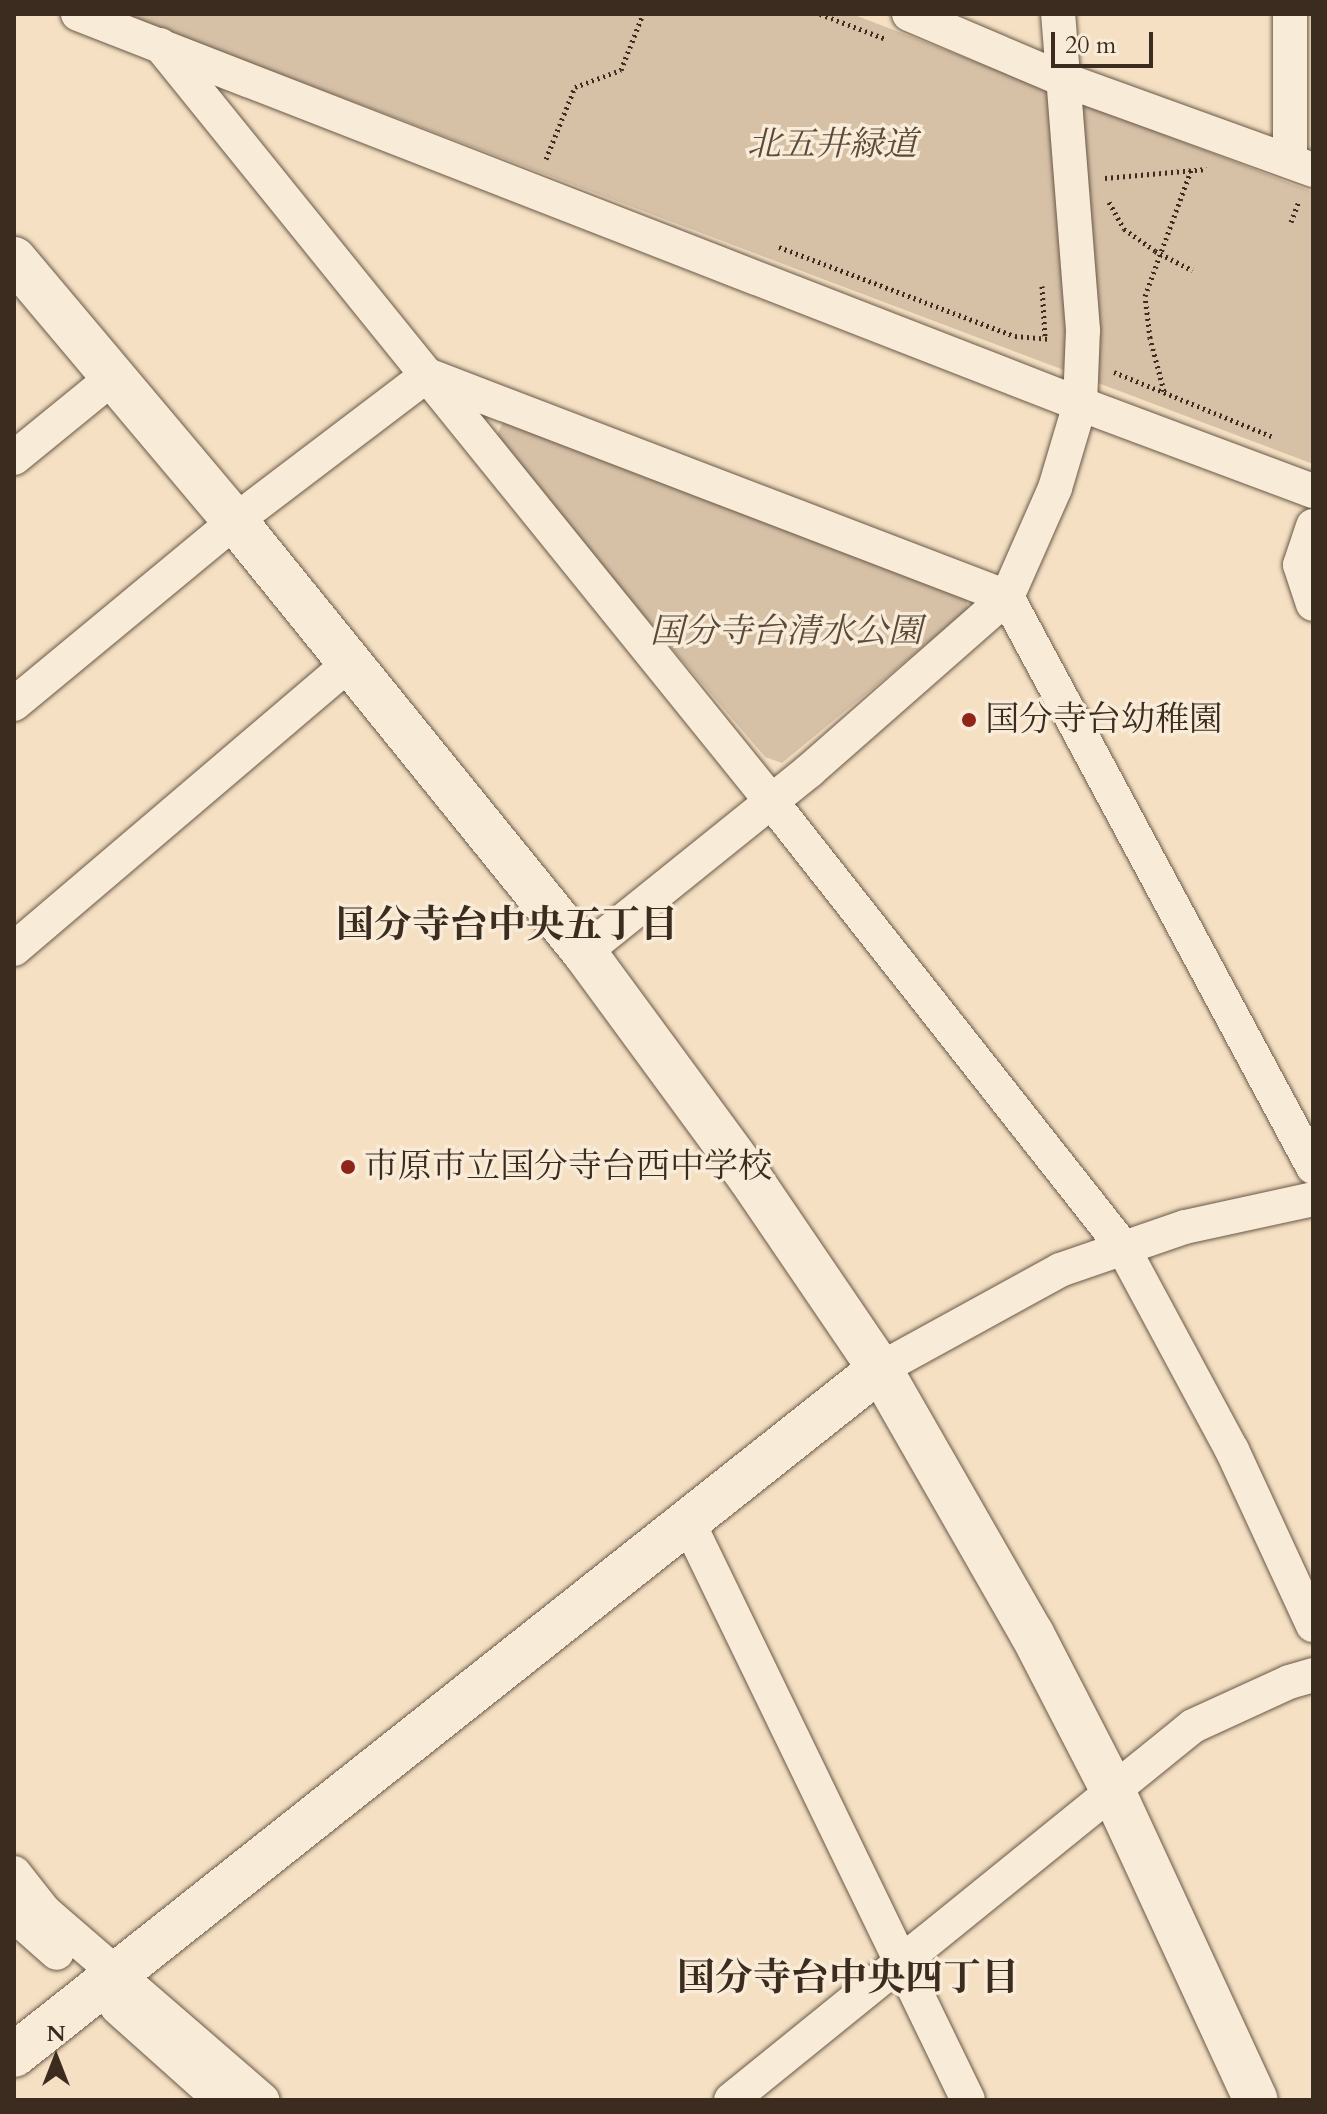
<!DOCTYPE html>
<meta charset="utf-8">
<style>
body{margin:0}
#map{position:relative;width:1327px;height:2114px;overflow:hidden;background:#f5e0c3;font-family:Cardo,"Noto Serif JP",serif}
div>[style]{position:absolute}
.green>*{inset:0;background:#d6c1a7}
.path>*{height:5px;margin-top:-2.5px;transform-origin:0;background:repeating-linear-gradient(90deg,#3c2c1f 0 2px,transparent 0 6px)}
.roads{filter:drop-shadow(0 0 2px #6a5948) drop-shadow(0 0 2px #6a5948)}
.street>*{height:34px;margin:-17px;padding:0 17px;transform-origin:17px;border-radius:17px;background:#f8ebd8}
.secondary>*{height:44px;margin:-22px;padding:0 22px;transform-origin:22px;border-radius:22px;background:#f8ebd8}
.dots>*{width:22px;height:22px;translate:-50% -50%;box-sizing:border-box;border:4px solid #f8ebd8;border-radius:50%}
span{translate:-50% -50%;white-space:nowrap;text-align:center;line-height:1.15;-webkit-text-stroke:7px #f8ebd8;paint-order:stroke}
.park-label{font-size:34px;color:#5b4a3a;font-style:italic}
.poi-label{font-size:34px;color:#3c2c1f}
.left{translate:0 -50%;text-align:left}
.quarter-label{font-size:38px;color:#3c2c1f;font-weight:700}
.frame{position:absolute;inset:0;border:16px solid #3c2c1f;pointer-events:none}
.north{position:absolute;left:16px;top:2018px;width:80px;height:80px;-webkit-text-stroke:6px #f8ebd8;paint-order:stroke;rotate:0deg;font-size:22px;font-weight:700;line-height:32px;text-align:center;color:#3c2c1f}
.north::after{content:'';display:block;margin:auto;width:28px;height:36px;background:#3c2c1f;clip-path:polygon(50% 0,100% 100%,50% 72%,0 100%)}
.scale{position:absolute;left:1051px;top:32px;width:102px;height:36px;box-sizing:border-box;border:4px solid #3c2c1f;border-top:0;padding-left:10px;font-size:24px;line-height:28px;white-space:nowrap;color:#3c2c1f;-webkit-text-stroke:6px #f8ebd8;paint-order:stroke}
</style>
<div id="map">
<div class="green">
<i style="clip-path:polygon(121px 14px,852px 14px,1313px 192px,1313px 464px)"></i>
<i style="clip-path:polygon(504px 421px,966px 595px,968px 610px,782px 763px,765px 757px,494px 440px)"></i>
</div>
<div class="path">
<i style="left:820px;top:14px;width:71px;rotate:20.7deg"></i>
<i style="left:546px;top:159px;width:78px;rotate:-68.1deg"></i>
<i style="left:575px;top:87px;width:49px;rotate:-20.3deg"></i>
<i style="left:621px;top:70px;width:60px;rotate:-68.6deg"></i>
<i style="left:1105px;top:178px;width:102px;rotate:-5deg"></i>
<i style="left:1109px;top:202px;width:31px;rotate:61deg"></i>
<i style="left:1124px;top:229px;width:38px;rotate:35deg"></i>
<i style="left:1155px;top:251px;width:42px;rotate:27.2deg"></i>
<i style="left:1291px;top:222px;width:22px;rotate:-69deg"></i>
<i style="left:779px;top:247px;width:252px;rotate:20.7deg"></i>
<i style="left:1015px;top:336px;width:33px;rotate:5deg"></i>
<i style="left:1042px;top:286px;width:51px;rotate:86.6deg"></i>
<i style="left:1114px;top:372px;width:170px;rotate:22.2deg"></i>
<i style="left:1164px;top:391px;width:55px;rotate:-104.8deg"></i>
<i style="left:1150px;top:338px;width:42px;rotate:-96.8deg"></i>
<i style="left:1145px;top:296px;width:134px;rotate:-69.9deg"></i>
</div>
<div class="roads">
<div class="street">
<i style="left:78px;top:14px;width:1075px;rotate:21.27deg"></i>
<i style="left:1080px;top:404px;width:249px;rotate:20.5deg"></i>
<i style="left:909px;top:14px;width:166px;rotate:23deg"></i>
<i style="left:1062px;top:79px;width:267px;rotate:19.9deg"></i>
<i style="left:1290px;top:14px;width:147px;rotate:90deg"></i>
<i style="left:160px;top:45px;width:972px;rotate:51.05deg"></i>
<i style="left:771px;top:801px;width:567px;rotate:51.73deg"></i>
<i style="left:1122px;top:1246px;width:232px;rotate:61.7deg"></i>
<i style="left:1232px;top:1450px;width:193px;rotate:65.2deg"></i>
<i style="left:14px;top:458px;width:127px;rotate:-39.2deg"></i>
<i style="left:1313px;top:526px;width:41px;rotate:108.4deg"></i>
<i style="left:1300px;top:565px;width:41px;rotate:71.6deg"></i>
<i style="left:14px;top:704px;width:287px;rotate:-39.6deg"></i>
<i style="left:235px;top:521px;width:241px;rotate:-37.2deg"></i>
<i style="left:427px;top:375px;width:621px;rotate:20.94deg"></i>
<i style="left:1007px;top:597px;width:647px;rotate:61.77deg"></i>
<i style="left:14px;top:949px;width:440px;rotate:-40.4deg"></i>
<i style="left:584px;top:952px;width:289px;rotate:-38.8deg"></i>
<i style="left:809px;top:771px;width:264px;rotate:-41.3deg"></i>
<i style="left:1007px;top:597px;width:119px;rotate:-66.2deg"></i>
<i style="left:1055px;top:488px;width:88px;rotate:-73.4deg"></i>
<i style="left:1080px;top:404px;width:74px;rotate:-87.7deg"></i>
<i style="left:1083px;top:330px;width:317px;rotate:-94.5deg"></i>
<i style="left:880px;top:1369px;width:205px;rotate:-28.8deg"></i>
<i style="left:1060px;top:1270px;width:132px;rotate:-19deg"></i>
<i style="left:1185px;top:1227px;width:131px;rotate:-12.3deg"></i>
<i style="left:688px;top:1522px;width:642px;rotate:64.15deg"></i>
<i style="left:14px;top:1873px;width:48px;rotate:51.7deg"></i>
<i style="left:44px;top:1911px;width:289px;rotate:40.9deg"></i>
<i style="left:14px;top:1915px;width:57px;rotate:41.5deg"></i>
<i style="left:117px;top:2007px;width:140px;rotate:41.8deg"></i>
<i style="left:731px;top:2100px;width:594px;rotate:-38.99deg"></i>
<i style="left:1193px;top:1726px;width:106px;rotate:-24.6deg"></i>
<i style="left:1289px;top:1682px;width:25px;rotate:-16deg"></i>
</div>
<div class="secondary">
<i style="left:14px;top:259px;width:343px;rotate:49.9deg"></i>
<i style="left:235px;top:521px;width:555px;rotate:51deg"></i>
<i style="left:584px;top:952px;width:280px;rotate:53.7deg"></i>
<i style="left:750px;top:1178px;width:231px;rotate:55.8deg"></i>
<i style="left:880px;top:1369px;width:305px;rotate:60.2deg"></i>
<i style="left:1032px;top:1634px;width:177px;rotate:62.7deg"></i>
<i style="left:1113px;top:1791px;width:340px;rotate:65.2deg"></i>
<i style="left:14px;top:2055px;width:1105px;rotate:-38.38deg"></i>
</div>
</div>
<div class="dots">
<i style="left:969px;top:720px;background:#8f2418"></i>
<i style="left:348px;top:1167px;background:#8f2418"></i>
</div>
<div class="park-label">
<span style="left:832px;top:145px">北五井緑道</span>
<span style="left:786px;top:632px">国分寺台清水公園</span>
</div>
<div class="poi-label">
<span class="left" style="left:985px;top:720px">国分寺台幼稚園</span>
<span class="left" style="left:364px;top:1167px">市原市立国分寺台西中学校</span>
</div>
<div class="quarter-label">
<span style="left:507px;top:926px">国分寺台中央五丁目</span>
<span style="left:848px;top:1979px">国分寺台中央四丁目</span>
</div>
<div class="frame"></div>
<div class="north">N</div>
<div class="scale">20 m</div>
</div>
